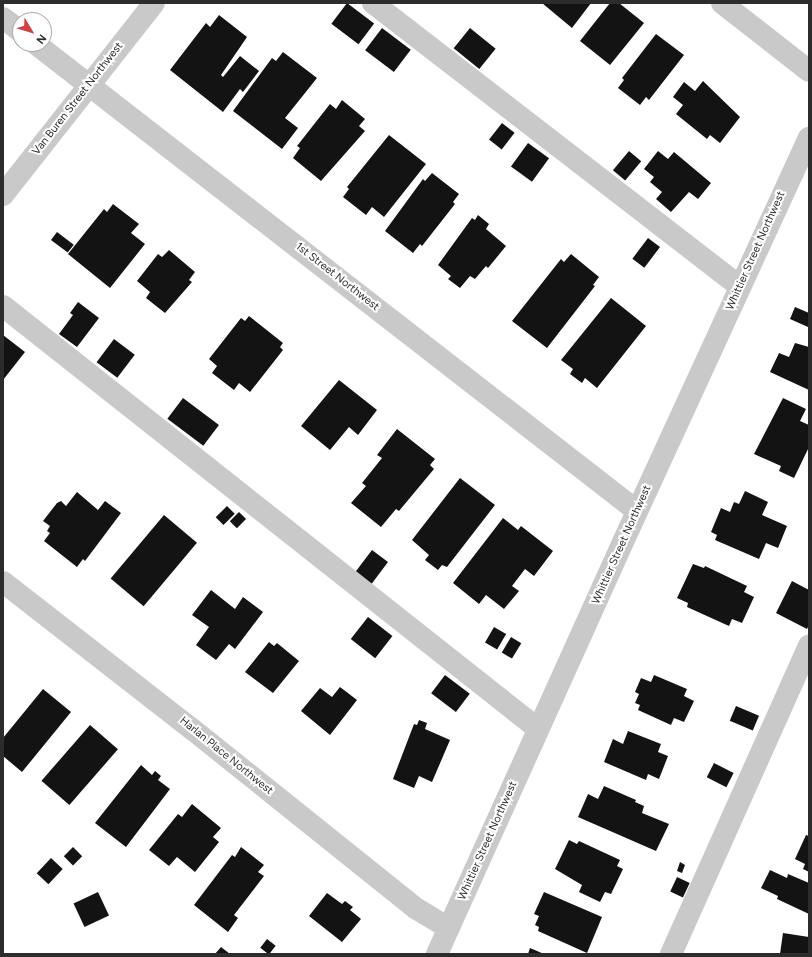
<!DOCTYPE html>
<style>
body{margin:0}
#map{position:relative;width:812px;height:957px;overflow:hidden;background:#fff;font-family:Figtree,sans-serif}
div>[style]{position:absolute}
.building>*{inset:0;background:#131313;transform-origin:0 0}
.minor>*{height:22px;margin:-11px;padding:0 11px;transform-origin:11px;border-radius:11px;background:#c9c9c9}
span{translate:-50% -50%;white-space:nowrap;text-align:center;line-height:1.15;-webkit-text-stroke:4px #fff;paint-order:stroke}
.street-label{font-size:11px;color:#2c2c2c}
.frame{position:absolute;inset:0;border:4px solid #2c2c2c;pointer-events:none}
.north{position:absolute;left:12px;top:12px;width:40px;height:40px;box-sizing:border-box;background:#fff;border:1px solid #ababab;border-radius:50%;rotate:128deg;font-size:11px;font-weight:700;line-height:16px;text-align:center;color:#2c2c2c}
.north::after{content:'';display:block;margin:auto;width:14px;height:18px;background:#d04143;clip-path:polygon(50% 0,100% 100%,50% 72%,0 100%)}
</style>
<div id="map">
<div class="building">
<i style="left:347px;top:3px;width:34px;height:26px;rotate:37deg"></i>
<i style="clip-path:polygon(542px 3px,591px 3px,572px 28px)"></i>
<i style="clip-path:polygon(610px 3px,619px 3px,644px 23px,610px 65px,580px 41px)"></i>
<i style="clip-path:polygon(219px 15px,247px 37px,221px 75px,223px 77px,240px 56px,259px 71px,243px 92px,240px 89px,223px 112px,170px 70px,206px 23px,210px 27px)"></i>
<i style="left:382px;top:28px;width:36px;height:28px;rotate:37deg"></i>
<i style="left:470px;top:28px;width:33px;height:26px;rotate:39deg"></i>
<i style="clip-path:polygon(656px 34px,684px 55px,649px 100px,646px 97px,640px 105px,618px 88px,624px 80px,622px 78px)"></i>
<i style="clip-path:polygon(283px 52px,317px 78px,285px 118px,298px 128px,282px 149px,233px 111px,272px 58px,276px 61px)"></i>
<i style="clip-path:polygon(703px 81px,740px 117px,720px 143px,710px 135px,707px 139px,676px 114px,683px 105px,673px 97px,684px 82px,695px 91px)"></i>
<i style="clip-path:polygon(342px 100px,365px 119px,359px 126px,365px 131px,321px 181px,293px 158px,300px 148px,297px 146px,330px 104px,336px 109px)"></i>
<i style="left:502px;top:123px;width:16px;height:21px;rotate:38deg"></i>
<i style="clip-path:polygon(389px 135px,426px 164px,384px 217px,372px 207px,366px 215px,343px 197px,349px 189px,347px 187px)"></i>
<i style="left:528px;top:143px;width:26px;height:29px;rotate:36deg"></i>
<i style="left:629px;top:151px;width:16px;height:25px;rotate:40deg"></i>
<i style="clip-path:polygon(658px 151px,668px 159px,674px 152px,711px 183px,698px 199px,689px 192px,671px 212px,656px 199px,662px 192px,650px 182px,654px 177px,644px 169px)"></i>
<i style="clip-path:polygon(432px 173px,459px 194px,453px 202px,455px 204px,422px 246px,420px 244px,413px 253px,385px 231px,423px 179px,425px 181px)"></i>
<i style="clip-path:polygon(113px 204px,139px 224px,131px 233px,145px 244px,110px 288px,68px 254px,104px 209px,107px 212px)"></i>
<i style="clip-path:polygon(478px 215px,489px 224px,486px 229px,506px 246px,488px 268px,486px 266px,475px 279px,470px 276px,460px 288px,448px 279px,451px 276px,438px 265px,472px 218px,475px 220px)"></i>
<i style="left:57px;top:232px;width:21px;height:10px;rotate:37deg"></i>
<i style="left:648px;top:238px;width:15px;height:26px;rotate:37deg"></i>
<i style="clip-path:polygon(169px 250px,195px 272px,189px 280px,192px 282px,165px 313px,146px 298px,150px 292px,137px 281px,158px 254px,162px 257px)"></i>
<i style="clip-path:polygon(571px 254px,599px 277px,593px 285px,595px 286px,547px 348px,512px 321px,561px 259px,564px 262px)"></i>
<i style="clip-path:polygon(611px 298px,646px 326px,597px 388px,585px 378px,582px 383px,570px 374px,573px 369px,561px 360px)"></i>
<i style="clip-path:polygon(78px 302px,99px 318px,77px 347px,59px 334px,73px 315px,70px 313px)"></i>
<i style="clip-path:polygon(795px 307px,809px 313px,808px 327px,790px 319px)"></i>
<i style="clip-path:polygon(249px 316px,283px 343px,280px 347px,283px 350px,250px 392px,239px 383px,234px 390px,212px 373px,217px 366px,209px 359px,241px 318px,245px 321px)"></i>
<i style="clip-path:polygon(3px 335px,25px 352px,3px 380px)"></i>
<i style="left:114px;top:339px;width:26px;height:29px;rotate:37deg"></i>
<i style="clip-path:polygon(795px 343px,809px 347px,809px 390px,770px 372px,779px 353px,789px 357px)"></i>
<i style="clip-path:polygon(339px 380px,377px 410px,358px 435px,349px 427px,330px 450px,301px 426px)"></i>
<i style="left:183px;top:398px;width:45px;height:26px;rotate:37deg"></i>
<i style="clip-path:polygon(783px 398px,806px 409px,800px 421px,809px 425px,809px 447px,794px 478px,779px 471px,781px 466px,754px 454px)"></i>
<i style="clip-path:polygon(397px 429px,435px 459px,430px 465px,434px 469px,399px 511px,396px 509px,381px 527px,351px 503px,366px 486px,362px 483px,382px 458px,377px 455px)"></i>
<i style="clip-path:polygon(460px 478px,495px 505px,447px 567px,442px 565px,438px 570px,425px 560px,429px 555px,412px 540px)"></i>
<i style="clip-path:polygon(745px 491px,768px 502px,762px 515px,787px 526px,778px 548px,766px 543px,759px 559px,715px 540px,717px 535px,711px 532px,721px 508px,730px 512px,734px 502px,739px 504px)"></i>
<i style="clip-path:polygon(77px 492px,98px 510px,105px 501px,121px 513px,85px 561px,83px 559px,77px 567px,44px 541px,50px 533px,47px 531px,50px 526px,43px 521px,57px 503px,61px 501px,66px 506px)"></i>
<i style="left:227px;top:506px;width:11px;height:16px;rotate:45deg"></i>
<i style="left:239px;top:512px;width:10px;height:13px;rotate:45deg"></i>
<i style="left:164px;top:515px;width:43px;height:83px;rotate:40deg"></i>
<i style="clip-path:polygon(503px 518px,518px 530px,521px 526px,553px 551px,534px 576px,525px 569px,512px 586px,519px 591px,504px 609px,486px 595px,479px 604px,453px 583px)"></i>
<i style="left:372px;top:550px;width:20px;height:28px;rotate:37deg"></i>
<i style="clip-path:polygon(693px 564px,704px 568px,705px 566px,747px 586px,744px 592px,754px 597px,742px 623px,732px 619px,729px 626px,687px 607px,688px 603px,677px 598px)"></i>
<i style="clip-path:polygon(792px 581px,809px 590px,809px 625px,807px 629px,776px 613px)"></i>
<i style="clip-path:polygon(211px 590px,235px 609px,243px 597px,263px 612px,235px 649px,229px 644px,216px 660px,196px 645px,209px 627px,192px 615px)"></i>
<i style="left:368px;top:617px;width:31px;height:28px;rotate:38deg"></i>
<i style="left:494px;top:627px;width:14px;height:18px;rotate:30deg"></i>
<i style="left:511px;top:637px;width:12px;height:18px;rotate:31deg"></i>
<i style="clip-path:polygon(269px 642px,274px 646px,277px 643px,299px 661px,273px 693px,245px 672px)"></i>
<i style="left:445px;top:675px;width:31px;height:23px;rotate:37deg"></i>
<i style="clip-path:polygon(654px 675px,687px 689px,684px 696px,694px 701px,684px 722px,674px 718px,671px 725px,638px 710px,640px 705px,635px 703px,639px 694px,635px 692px,641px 678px,651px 682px)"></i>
<i style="clip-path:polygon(340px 687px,357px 700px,330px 735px,301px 711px,320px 688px,332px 697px)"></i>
<i style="clip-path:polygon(43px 689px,71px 712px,22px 772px,3px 756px,3px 738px)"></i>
<i style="left:736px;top:706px;width:25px;height:16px;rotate:23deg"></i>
<i style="clip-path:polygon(419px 720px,427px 723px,425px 729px,450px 740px,432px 782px,419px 776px,414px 788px,393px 779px,414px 724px,417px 725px)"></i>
<i style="left:90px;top:725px;width:37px;height:74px;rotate:41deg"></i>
<i style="clip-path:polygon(628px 731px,661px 744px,658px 752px,668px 756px,659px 779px,648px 774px,646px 780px,604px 762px,613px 739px,623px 744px)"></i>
<i style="left:714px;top:763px;width:22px;height:16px;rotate:27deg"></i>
<i style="clip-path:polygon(141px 765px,152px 775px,155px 771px,161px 776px,158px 780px,170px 789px,126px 847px,95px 823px)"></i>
<i style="clip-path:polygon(604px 786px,636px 800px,635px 802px,644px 806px,642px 813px,669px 824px,656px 851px,578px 817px,588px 794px,598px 799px)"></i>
<i style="clip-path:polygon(192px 804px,221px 828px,213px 837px,219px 842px,195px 872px,177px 857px,169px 866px,149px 850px,178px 814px,182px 817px)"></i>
<i style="clip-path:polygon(806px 835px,809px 836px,809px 872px,803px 869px,805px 864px,795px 859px)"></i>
<i style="clip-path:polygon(569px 840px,577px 844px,579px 841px,620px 860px,617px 866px,623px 869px,611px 894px,605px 892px,600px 902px,579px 892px,582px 885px,555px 869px)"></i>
<i style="left:73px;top:847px;width:13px;height:13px;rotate:45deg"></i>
<i style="clip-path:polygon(241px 847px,264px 865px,258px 872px,264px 876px,234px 915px,238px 918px,228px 932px,194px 905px,232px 855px,235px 857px)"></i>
<i style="left:51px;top:858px;width:16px;height:21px;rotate:43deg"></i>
<i style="clip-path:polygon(680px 862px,685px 865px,682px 873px,677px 871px)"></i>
<i style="clip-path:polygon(770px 870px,787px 878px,788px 874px,809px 883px,809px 914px,777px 899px,778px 896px,761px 888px)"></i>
<i style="left:677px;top:877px;width:14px;height:16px;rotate:25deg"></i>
<i style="left:98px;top:892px;width:26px;height:27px;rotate:65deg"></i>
<i style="clip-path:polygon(544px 892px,602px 917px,587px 953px,538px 931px,539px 927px,535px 925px,539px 916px,534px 914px)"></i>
<i style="clip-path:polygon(327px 893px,342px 904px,345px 901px,353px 907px,350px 910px,361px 919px,342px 942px,309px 916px)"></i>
<i style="clip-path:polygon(783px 933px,809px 937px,809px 954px,780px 954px)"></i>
<i style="left:267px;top:939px;width:11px;height:11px;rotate:38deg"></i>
<i style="clip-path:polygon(221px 947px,230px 954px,215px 954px)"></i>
<i style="clip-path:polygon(530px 948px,544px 954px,528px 954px)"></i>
</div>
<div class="minor">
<i style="left:373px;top:3px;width:464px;rotate:37.7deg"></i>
<i style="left:722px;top:3px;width:110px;rotate:38deg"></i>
<i style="left:3px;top:18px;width:21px;rotate:37deg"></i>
<i style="left:36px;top:44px;width:761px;rotate:37.85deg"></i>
<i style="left:3px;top:195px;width:244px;rotate:-51.8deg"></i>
<i style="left:3px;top:306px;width:682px;rotate:38.33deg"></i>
<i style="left:3px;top:582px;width:239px;rotate:37.9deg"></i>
<i style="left:192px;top:729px;width:288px;rotate:38.7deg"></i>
<i style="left:417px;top:909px;width:37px;rotate:31deg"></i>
<i style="left:437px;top:954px;width:452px;rotate:-65.7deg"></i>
<i style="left:623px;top:542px;width:445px;rotate:-65.3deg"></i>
<i style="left:671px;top:954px;width:338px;rotate:-65.9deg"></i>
</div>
<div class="street-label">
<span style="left:78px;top:99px;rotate:-52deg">Van Buren Street Northwest</span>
<span style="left:756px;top:251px;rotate:-66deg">Whittier Street Northwest</span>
<span style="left:337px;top:277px;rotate:38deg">1st Street Northwest</span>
<span style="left:622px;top:545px;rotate:-66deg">Whittier Street Northwest</span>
<span style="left:226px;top:756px;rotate:39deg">Harlan Place Northwest</span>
<span style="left:488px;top:841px;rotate:-66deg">Whittier Street Northwest</span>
</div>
<div class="frame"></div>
<div class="north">N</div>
</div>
